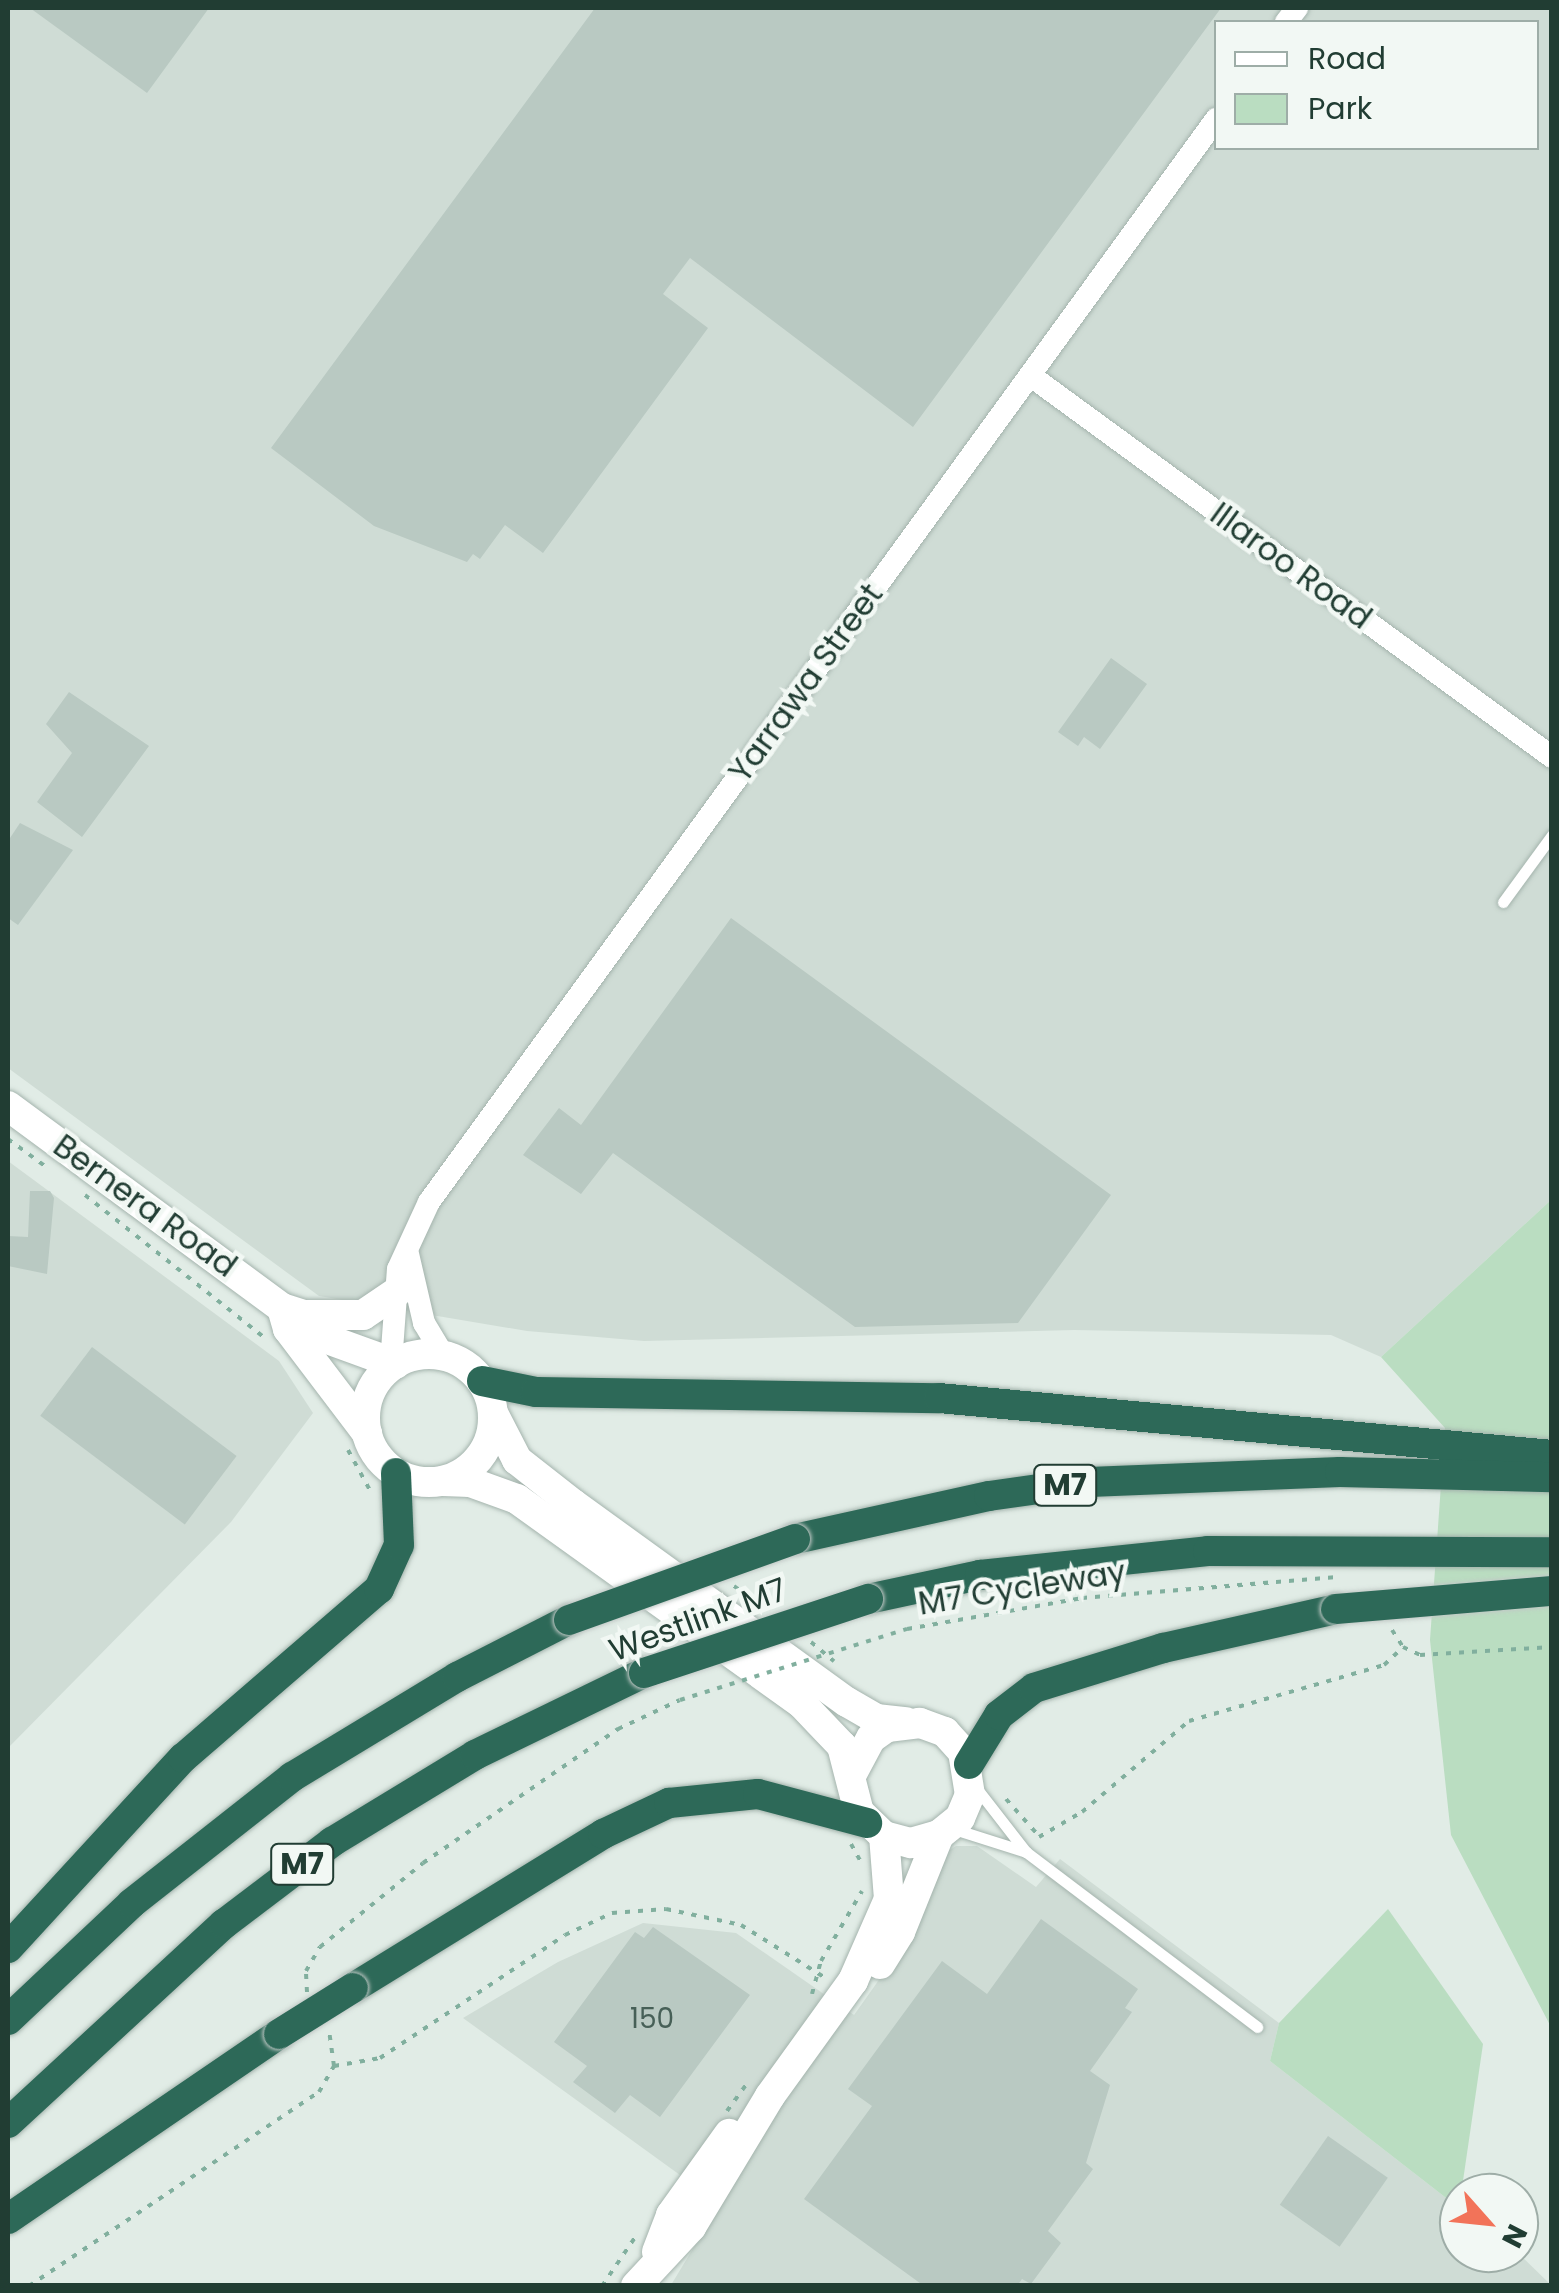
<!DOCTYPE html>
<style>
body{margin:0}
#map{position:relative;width:1559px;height:2293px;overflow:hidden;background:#e1ece6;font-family:Poppins,sans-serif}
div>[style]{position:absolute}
.built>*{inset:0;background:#cfdcd5}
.green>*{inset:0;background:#baddc1}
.building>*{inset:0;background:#b9c9c2;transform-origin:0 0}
.path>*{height:4px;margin-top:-2px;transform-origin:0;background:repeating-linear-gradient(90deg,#81af9e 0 5px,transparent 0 13px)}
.roads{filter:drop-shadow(0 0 2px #a4b4ad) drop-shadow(0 0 2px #a4b4ad)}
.lane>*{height:11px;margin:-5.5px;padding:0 5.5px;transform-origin:5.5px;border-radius:5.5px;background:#fff}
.street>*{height:22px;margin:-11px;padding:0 11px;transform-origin:11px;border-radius:11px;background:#fff}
.secondary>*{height:30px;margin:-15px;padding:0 15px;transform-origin:15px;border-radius:15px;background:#fff}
.secondary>.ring{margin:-15px;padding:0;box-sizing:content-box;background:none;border:30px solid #fff;border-radius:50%}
.highway>*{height:30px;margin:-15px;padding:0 15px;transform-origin:15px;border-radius:15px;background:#2d6958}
.path-bridge>*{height:4px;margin-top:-2px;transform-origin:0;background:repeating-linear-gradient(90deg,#81af9e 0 5px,transparent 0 13px)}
.bridges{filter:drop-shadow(0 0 2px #c1c9c6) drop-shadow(0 0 2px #c1c9c6)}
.highway-bridge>*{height:30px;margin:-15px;padding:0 15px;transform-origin:15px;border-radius:15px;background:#2d6958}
span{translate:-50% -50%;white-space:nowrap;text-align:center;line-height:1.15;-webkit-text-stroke:9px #f2f8f4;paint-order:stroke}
.number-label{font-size:28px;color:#476057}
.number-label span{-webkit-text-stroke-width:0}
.shield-label span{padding:2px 8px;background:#f2f8f4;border:2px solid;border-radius:8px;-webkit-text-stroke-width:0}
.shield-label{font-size:30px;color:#213d33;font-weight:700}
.street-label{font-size:32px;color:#213d33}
.frame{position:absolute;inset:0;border:10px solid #213d33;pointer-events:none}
.legend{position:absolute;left:1214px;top:20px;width:325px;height:130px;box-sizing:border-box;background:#f2f8f4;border:2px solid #9eada7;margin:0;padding:12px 18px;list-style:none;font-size:30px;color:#213d33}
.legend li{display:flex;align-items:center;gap:20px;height:50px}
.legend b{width:50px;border:2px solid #9eada7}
.north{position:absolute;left:1439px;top:2173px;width:100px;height:100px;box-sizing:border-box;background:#f2f8f4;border:2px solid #9eada7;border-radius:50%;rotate:117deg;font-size:28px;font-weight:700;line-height:40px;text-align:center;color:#213d33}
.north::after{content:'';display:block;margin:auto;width:35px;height:45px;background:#f27359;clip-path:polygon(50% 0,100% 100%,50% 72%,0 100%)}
</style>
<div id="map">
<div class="built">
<i style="clip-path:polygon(evenodd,8px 8px,1551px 8px,1551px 1200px,1381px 1357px,1331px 1335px,1074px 1330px,644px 1341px,527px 1331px,319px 1296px,8px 1068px,8px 8px,1216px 22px,1536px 22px,1536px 148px,1216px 148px,1216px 22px)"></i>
<i style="clip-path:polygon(8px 1161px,279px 1361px,313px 1413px,231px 1522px,8px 1748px)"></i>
<i style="clip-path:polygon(956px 1846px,977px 1846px,1036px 1887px,1060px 1859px,1279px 2023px,1270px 2061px,1459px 2208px,1459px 2253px,1518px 2253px,1551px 2285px,671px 2285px,720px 2204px,463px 2018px,558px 1962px,643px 1923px,736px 1933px,854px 2015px,903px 1946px,945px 1853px)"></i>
</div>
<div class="green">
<i style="clip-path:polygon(1551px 1200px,1551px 2027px,1451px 1835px,1430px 1640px,1445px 1428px,1381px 1357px)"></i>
<i style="clip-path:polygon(1388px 1909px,1483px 2044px,1459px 2208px,1270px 2061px,1279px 2023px)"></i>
</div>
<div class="building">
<i style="clip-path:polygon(30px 8px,209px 8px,147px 93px)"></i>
<i style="clip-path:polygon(595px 8px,1221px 8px,913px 427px,690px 258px,663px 294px,708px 328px,543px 553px,505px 525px,480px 559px,473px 554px,467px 562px,374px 526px,271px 448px)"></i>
<i style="clip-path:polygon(1111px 658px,1147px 684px,1100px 749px,1084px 737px,1078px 746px,1058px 732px)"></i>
<i style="clip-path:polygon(69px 692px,149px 746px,82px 837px,37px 802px,72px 753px,46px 724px)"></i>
<i style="clip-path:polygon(20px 823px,73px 850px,18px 925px,8px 918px,8px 841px)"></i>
<i style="clip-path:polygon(731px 918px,1111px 1195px,1018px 1323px,855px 1327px,613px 1153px,581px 1194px,523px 1155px,559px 1108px,581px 1125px)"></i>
<i style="clip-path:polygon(30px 1191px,50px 1191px,54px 1198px,47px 1274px,8px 1266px,8px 1236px,28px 1237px)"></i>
<i style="left:92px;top:1347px;width:181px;height:86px;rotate:37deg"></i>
<i style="clip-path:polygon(1041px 1919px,1138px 1989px,1125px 2008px,1132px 2012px,1090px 2071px,1110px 2085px,1086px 2163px,1093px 2169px,1048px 2231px,1061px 2243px,1031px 2284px,1022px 2279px,1017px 2286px,924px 2286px,804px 2199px,872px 2106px,848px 2089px,942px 1961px,987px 1994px)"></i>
<i style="clip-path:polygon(653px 1927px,750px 1995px,660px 2117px,630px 2095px,615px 2113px,573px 2082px,587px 2066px,554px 2042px,635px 1932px,644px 1938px)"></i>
<i style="left:1328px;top:2136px;width:73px;height:84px;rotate:35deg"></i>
</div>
<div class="path">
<i style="left:8px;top:1139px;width:51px;rotate:36.2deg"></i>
<i style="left:85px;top:1195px;width:230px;rotate:38.5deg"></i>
<i style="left:348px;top:1450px;width:50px;rotate:61.4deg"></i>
<i style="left:734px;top:1586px;width:36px;rotate:36deg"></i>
<i style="left:907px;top:1629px;width:178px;rotate:-10deg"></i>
<i style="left:1082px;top:1598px;width:259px;rotate:-4.7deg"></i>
<i style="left:1392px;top:1630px;width:20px;rotate:57deg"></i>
<i style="left:1403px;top:1647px;width:19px;rotate:25deg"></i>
<i style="left:1420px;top:1655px;width:132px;rotate:-3.5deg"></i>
<i style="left:811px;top:1642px;width:30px;rotate:40deg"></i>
<i style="left:1006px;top:1799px;width:50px;rotate:48.3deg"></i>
<i style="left:1039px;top:1837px;width:50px;rotate:-30.2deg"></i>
<i style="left:1082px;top:1812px;width:140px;rotate:-40.4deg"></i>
<i style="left:1189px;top:1721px;width:203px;rotate:-16deg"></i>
<i style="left:1384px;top:1665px;width:26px;rotate:-43deg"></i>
<i style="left:851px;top:1844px;width:21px;rotate:61deg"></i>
<i style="left:307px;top:1992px;width:21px;rotate:-93deg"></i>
<i style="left:306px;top:1971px;width:28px;rotate:-60deg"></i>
<i style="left:320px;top:1947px;width:133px;rotate:-39.2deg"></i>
<i style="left:423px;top:1863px;width:237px;rotate:-34.5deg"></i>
<i style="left:618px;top:1729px;width:68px;rotate:-25.1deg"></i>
<i style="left:812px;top:1994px;width:34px;rotate:-75deg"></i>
<i style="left:821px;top:1961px;width:81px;rotate:-59.6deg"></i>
<i style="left:334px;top:2066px;width:47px;rotate:-9.9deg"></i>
<i style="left:380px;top:2058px;width:222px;rotate:-33.6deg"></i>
<i style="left:565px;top:1935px;width:52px;rotate:-25.1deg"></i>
<i style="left:612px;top:1913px;width:54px;rotate:-4.2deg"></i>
<i style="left:666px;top:1909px;width:77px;rotate:12deg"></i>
<i style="left:741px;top:1925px;width:102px;rotate:32.1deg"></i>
<i style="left:727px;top:2111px;width:36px;rotate:-54deg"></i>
<i style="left:29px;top:2286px;width:349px;rotate:-33.8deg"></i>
<i style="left:319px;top:2092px;width:30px;rotate:-60deg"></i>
<i style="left:334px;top:2066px;width:36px;rotate:-98deg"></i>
<i style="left:602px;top:2286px;width:60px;rotate:-55.8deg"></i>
</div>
<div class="roads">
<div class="lane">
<i style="left:1503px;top:902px;width:83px;rotate:-53.8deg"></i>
<i style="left:974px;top:1785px;width:85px;rotate:52.2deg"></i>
<i style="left:954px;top:1829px;width:76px;rotate:17.7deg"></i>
<i style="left:1026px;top:1852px;width:290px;rotate:37.1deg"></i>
</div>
<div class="street">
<i style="left:1286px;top:22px;width:18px;rotate:-52deg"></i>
<i style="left:1031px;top:376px;width:645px;rotate:36.18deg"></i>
<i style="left:408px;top:1254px;width:71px;rotate:76.9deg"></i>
<i style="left:424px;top:1323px;width:39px;rotate:59deg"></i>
<i style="left:398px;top:1363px;width:14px;rotate:-115deg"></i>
<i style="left:392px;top:1350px;width:81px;rotate:-85.8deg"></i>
<i style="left:398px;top:1269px;width:74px;rotate:-65.2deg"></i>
<i style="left:429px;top:1202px;width:1339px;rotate:-53.99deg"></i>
</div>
<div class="secondary">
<i style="left:8px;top:1106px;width:340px;rotate:36.4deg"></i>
<i style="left:282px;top:1308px;width:23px;rotate:18deg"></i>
<i style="left:304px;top:1315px;width:33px;rotate:46deg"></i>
<i style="left:327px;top:1339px;width:73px;rotate:19.9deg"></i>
<i style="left:282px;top:1308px;width:22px;rotate:74deg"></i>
<i style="left:288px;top:1329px;width:131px;rotate:52.8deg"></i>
<i style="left:304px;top:1315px;width:59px"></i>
<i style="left:363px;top:1315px;width:41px;rotate:-34.1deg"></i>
<i class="ring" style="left:365px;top:1354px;width:98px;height:98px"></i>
<i style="left:493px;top:1413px;width:53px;rotate:62.9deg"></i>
<i style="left:517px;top:1460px;width:71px;rotate:38.2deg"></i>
<i style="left:573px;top:1504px;width:338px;rotate:35.9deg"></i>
<i style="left:847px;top:1702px;width:34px;rotate:30deg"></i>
<i style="left:876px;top:1719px;width:30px;rotate:6deg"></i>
<i style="left:443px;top:1481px;width:27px;rotate:2deg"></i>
<i style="left:470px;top:1482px;width:50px;rotate:19.9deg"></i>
<i style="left:517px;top:1499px;width:351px;rotate:35.7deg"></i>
<i style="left:802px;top:1704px;width:58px;rotate:46.4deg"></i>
<i style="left:842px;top:1746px;width:68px;rotate:75.6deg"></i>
<i style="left:859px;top:1812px;width:35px;rotate:44deg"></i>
<i style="left:884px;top:1836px;width:28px;rotate:15deg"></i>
<i style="left:911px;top:1843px;width:29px;rotate:-16deg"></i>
<i style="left:939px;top:1835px;width:27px;rotate:-39deg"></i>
<i style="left:960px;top:1818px;width:25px;rotate:-67deg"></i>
<i style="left:970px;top:1795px;width:44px;rotate:-99.2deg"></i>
<i style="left:963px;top:1752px;width:27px;rotate:-132deg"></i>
<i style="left:945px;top:1732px;width:27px;rotate:-160deg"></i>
<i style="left:920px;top:1723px;width:33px;rotate:173deg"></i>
<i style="left:887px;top:1727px;width:19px;rotate:145deg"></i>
<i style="left:871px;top:1738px;width:40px;rotate:118deg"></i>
<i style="left:880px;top:1964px;width:38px;rotate:-58deg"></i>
<i style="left:900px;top:1932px;width:105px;rotate:-68.1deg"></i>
<i style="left:657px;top:2252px;width:40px;rotate:-69deg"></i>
<i style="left:671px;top:2215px;width:100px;rotate:-54.4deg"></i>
<i style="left:636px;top:2286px;width:81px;rotate:-47deg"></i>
<i style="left:691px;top:2227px;width:153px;rotate:-58.9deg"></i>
<i style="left:770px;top:2096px;width:142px;rotate:-54.2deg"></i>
<i style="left:853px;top:1981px;width:90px;rotate:-66.3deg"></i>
<i style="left:889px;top:1899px;width:63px;rotate:-94.5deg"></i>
</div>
<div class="highway">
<i style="left:482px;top:1381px;width:55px;rotate:11.5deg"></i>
<i style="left:536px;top:1392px;width:403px;rotate:0.9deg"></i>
<i style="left:939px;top:1398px;width:616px;rotate:5.31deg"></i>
<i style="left:795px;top:1539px;width:199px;rotate:-12.5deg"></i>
<i style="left:989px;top:1496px;width:101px;rotate:-8deg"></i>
<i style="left:1089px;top:1482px;width:251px;rotate:-2.3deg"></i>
<i style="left:1340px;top:1472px;width:212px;rotate:1.4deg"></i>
<i style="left:868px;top:1599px;width:115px;rotate:-12.1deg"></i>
<i style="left:980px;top:1575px;width:229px;rotate:-6deg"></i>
<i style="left:1208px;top:1551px;width:344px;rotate:0.2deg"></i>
<i style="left:969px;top:1764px;width:57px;rotate:-58.5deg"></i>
<i style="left:999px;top:1715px;width:44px;rotate:-37.6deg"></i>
<i style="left:1034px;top:1688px;width:135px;rotate:-17.2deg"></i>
<i style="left:1163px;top:1648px;width:177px;rotate:-12.7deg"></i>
<i style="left:8px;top:1948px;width:258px;rotate:-47.4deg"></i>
<i style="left:183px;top:1758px;width:259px;rotate:-40.8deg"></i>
<i style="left:379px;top:1589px;width:48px;rotate:-65.6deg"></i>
<i style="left:399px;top:1545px;width:72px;rotate:-92.4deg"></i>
<i style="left:353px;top:1988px;width:294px;rotate:-31.6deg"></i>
<i style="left:603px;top:1834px;width:73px;rotate:-25.2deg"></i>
<i style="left:669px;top:1803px;width:89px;rotate:-5.8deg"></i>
<i style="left:758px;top:1794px;width:113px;rotate:14.9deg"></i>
<i style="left:8px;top:2020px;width:170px;rotate:-43.3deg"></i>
<i style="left:132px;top:1903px;width:204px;rotate:-38.2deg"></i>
<i style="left:292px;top:1777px;width:193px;rotate:-31.2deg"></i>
<i style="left:457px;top:1677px;width:126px;rotate:-27deg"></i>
<i style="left:8px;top:2123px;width:294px;rotate:-42.7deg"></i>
<i style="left:224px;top:1924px;width:136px;rotate:-37.2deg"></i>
<i style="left:332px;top:1842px;width:167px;rotate:-31.3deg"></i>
<i style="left:475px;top:1755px;width:188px;rotate:-25.9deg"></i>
<i style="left:8px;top:2219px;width:328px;rotate:-34.3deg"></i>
</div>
</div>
<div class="path-bridge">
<i style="left:680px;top:1700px;width:238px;rotate:-17.4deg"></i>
</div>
<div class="bridges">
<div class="highway-bridge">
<i style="left:1336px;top:1609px;width:217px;rotate:-4.8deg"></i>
<i style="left:569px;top:1620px;width:240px;rotate:-19.7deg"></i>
<i style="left:644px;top:1673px;width:236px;rotate:-18.3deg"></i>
<i style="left:279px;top:2034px;width:87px;rotate:-31.9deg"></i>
</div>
</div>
<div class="number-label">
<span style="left:652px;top:2019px">150</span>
</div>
<div class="shield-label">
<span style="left:1065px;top:1485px">M7</span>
<span style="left:302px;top:1864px">M7</span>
</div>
<div class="street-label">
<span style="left:1291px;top:566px;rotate:36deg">Illaroo Road</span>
<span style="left:806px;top:683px;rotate:-54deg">Yarrawa Street</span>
<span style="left:145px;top:1206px;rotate:36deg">Bernera Road</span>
<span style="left:1022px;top:1588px;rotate:-9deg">M7 Cycleway</span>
<span style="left:698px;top:1620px;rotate:-20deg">Westlink M7</span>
</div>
<div class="frame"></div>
<ul class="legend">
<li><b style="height:12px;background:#fff"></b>Road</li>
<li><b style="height:28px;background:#baddc1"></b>Park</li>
</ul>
<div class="north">N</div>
</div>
